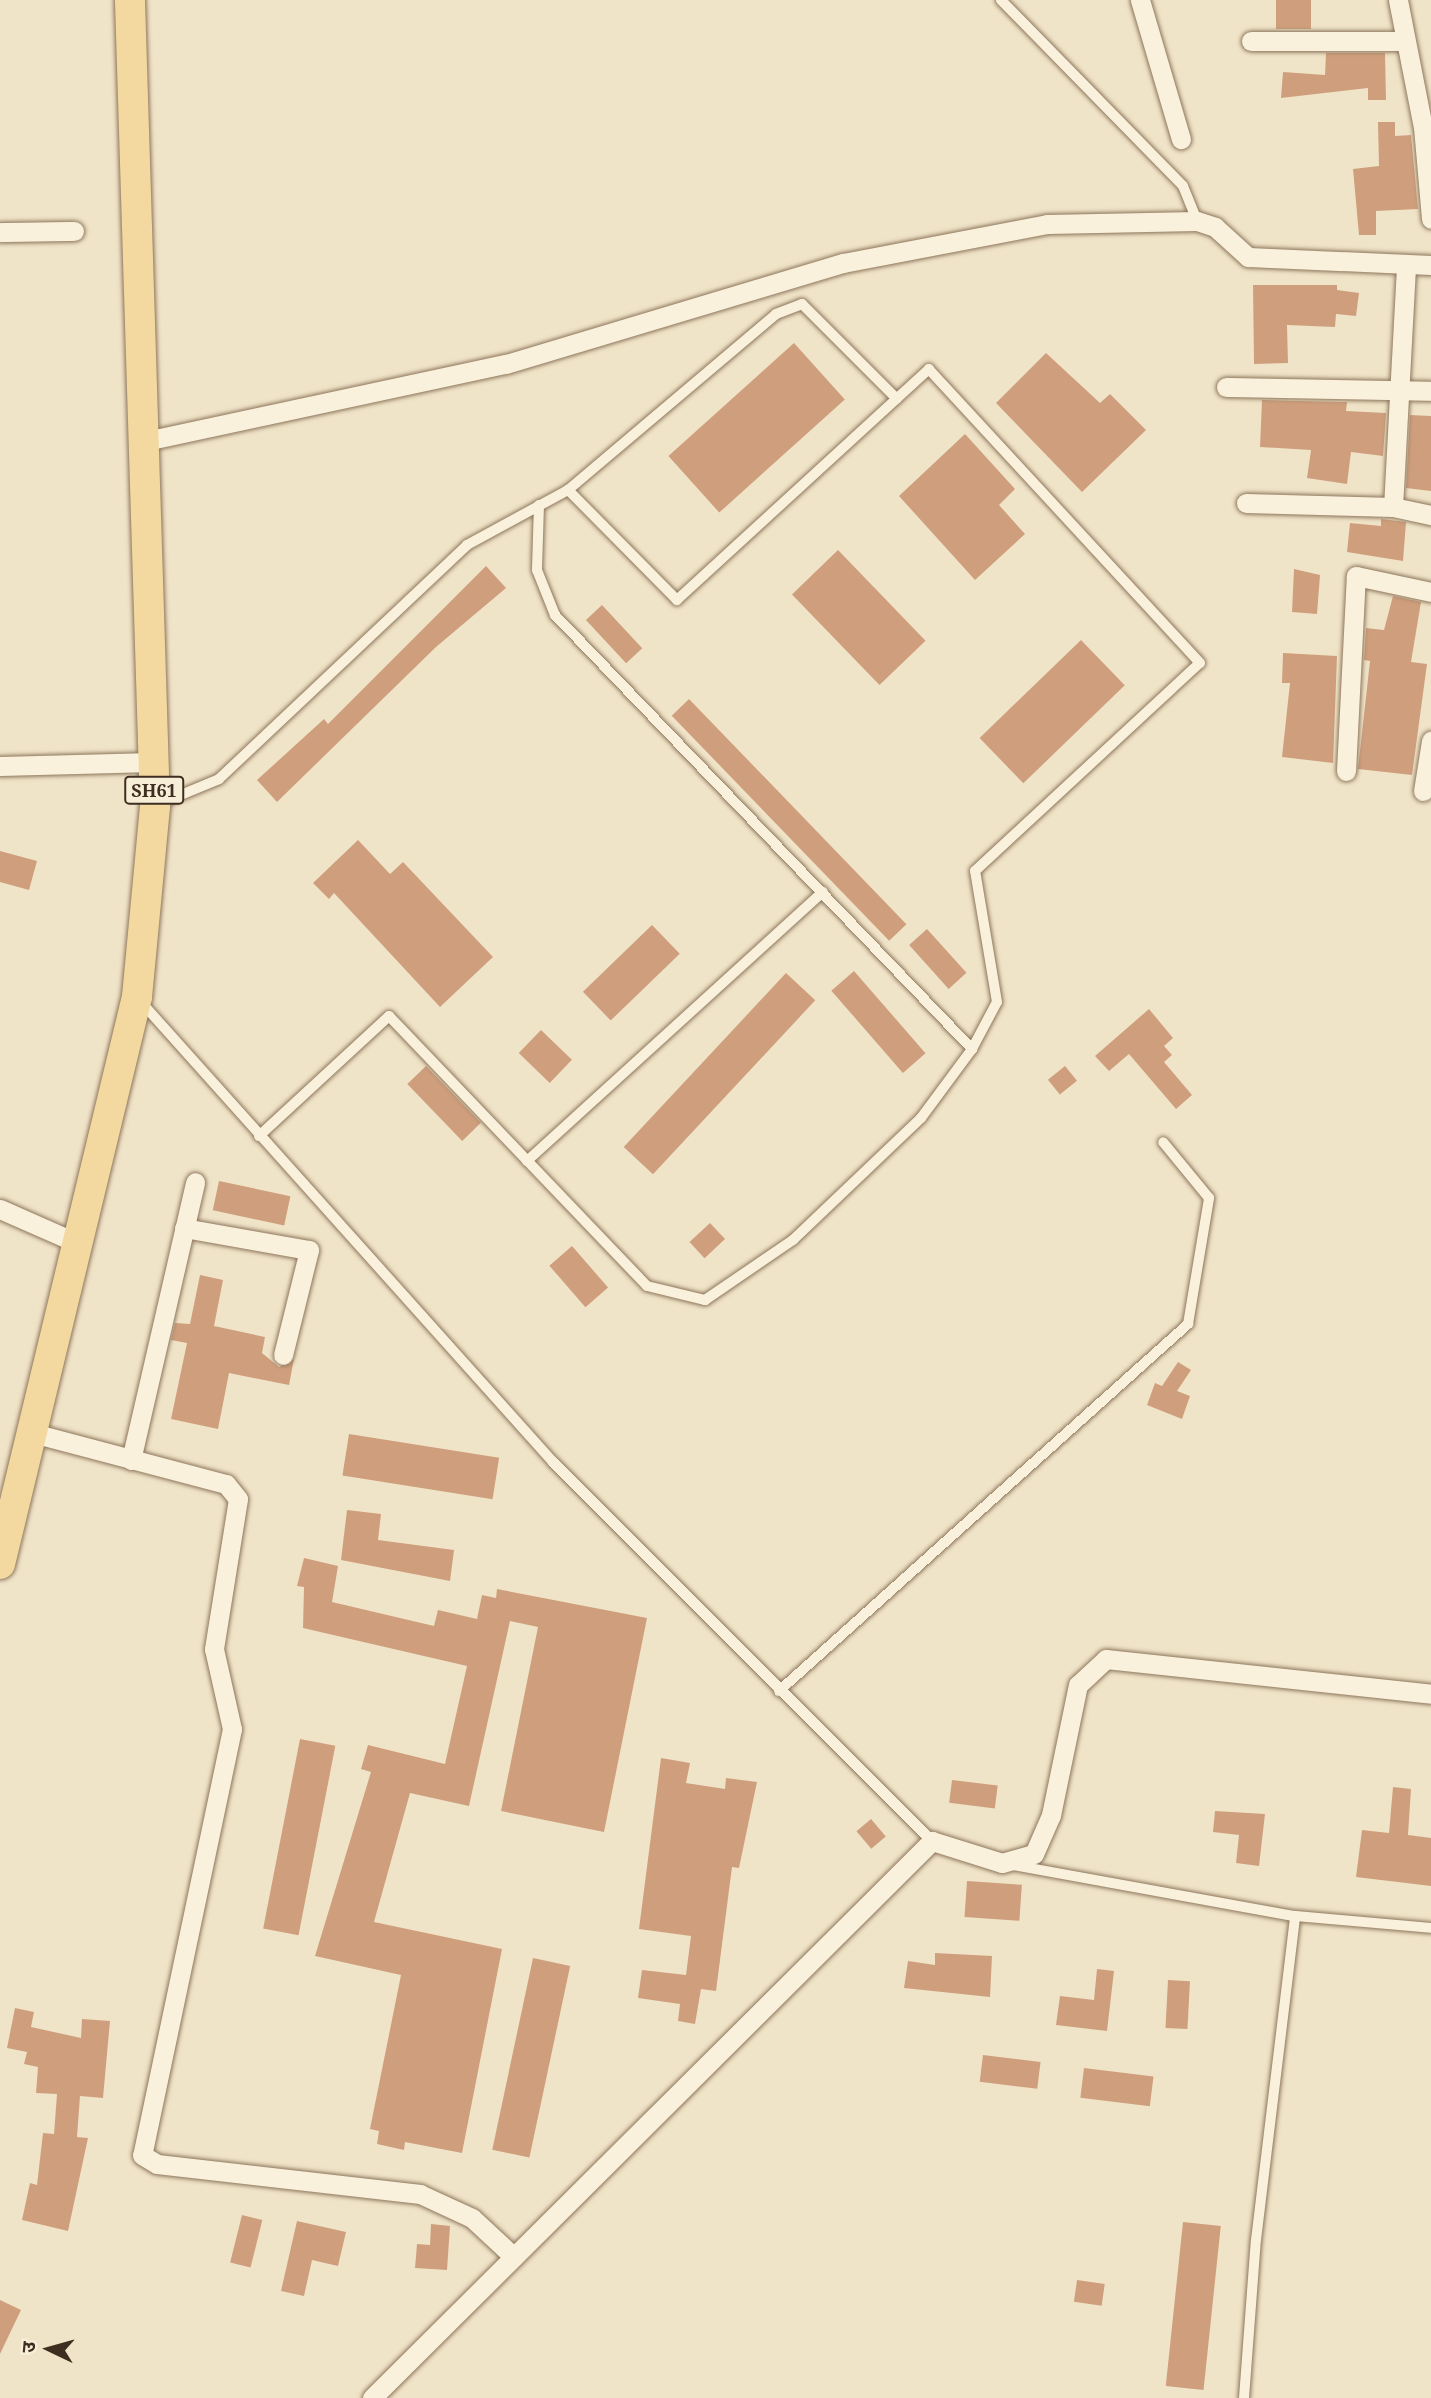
<!DOCTYPE html>
<meta charset="utf-8">
<style>
body{margin:0}
#map{position:relative;width:1431px;height:2398px;overflow:hidden;background:#f0e4c8;font-family:"Noto Serif","Noto Sans Devanagari",serif}
div>[style]{position:absolute}
.building>*{inset:0;background:#cf9f7d;transform-origin:0 0}
.roads{filter:drop-shadow(0 0 2px #8d765c) drop-shadow(0 0 2px #8d765c)}
.service>*{height:10px;margin:-5px;padding:0 5px;transform-origin:5px;border-radius:5px;background:#faf1dc}
.minor>*{height:19px;margin:-9.5px;padding:0 9.5px;transform-origin:9.5px;border-radius:9.5px;background:#faf1dc}
.primary>*{height:30px;margin:-15px;padding:0 15px;transform-origin:15px;border-radius:15px;background:#f3d9a0}
span{translate:-50% -50%;white-space:nowrap;text-align:center;line-height:1.15;-webkit-text-stroke:5px #f7eed8;paint-order:stroke}
.shield-label span{padding:2px 5px;background:#f7eed8;border:2px solid;border-radius:5px;-webkit-text-stroke-width:0}
.shield-label{font-size:18px;color:#3d2e20;font-weight:700}
.north{position:absolute;left:14px;top:2314px;width:70px;height:70px;-webkit-text-stroke:5px #f7eed8;paint-order:stroke;rotate:275deg;font-size:19px;font-weight:700;line-height:28px;text-align:center;color:#3d2e20}
.north::after{content:'';display:block;margin:auto;width:24px;height:32px;background:#3d2e20;clip-path:polygon(50% 0,100% 100%,50% 72%,0 100%)}
</style>
<div id="map">
<div class="building">
<i style="left:1276px;top:0;width:35px;height:29px"></i>
<i style="clip-path:polygon(1326px 53px,1385px 53px,1386px 100px,1368px 100px,1368px 88px,1281px 98px,1283px 72px,1325px 75px)"></i>
<i style="clip-path:polygon(1378px 122px,1395px 122px,1395px 136px,1411px 135px,1418px 209px,1376px 211px,1376px 235px,1359px 235px,1353px 169px,1379px 166px)"></i>
<i style="clip-path:polygon(1253px 285px,1337px 285px,1337px 290px,1359px 293px,1356px 316px,1336px 314px,1335px 327px,1287px 325px,1288px 363px,1254px 364px)"></i>
<i style="left:794px;top:343px;width:76px;height:169px;rotate:48deg"></i>
<i style="clip-path:polygon(1046px 353px,1100px 403px,1110px 394px,1146px 430px,1082px 492px,996px 403px)"></i>
<i style="clip-path:polygon(1262px 400px,1341px 402px,1347px 402px,1346px 411px,1386px 413px,1383px 456px,1351px 452px,1347px 484px,1307px 478px,1311px 450px,1260px 447px)"></i>
<i style="clip-path:polygon(1410px 415px,1431px 416px,1431px 491px,1406px 488px)"></i>
<i style="clip-path:polygon(965px 434px,1015px 489px,999px 505px,1025px 534px,975px 580px,899px 496px)"></i>
<i style="clip-path:polygon(1381px 519px,1406px 522px,1403px 561px,1347px 552px,1350px 523px,1381px 526px)"></i>
<i style="left:838px;top:550px;width:126px;height:64px;rotate:46deg"></i>
<i style="clip-path:polygon(486px 566px,506px 588px,436px 647px,277px 802px,257px 780px,324px 719px,328px 724px)"></i>
<i style="clip-path:polygon(1294px 569px,1320px 575px,1317px 614px,1292px 612px)"></i>
<i style="clip-path:polygon(1393px 596px,1421px 602px,1411px 662px,1427px 664px,1412px 775px,1358px 769px,1370px 661px,1364px 660px,1366px 628px,1384px 630px)"></i>
<i style="left:602px;top:605px;width:59px;height:22px;rotate:47deg"></i>
<i style="left:1081px;top:640px;width:63px;height:141px;rotate:46deg"></i>
<i style="clip-path:polygon(1283px 653px,1337px 656px,1333px 763px,1282px 757px,1290px 683px,1282px 683px)"></i>
<i style="left:689px;top:699px;width:313px;height:24px;rotate:46deg"></i>
<i style="clip-path:polygon(358px 840px,390px 874px,403px 862px,493px 957px,440px 1007px,334px 893px,329px 899px,313px 883px)"></i>
<i style="clip-path:polygon(0 851px,37px 861px,29px 890px,0 882px)"></i>
<i style="left:652px;top:925px;width:40px;height:96px;rotate:46deg"></i>
<i style="left:927px;top:929px;width:59px;height:24px;rotate:48deg"></i>
<i style="left:854px;top:971px;width:109px;height:30px;rotate:49deg"></i>
<i style="left:786px;top:973px;width:40px;height:238px;rotate:43deg"></i>
<i style="clip-path:polygon(1149px 1009px,1173px 1038px,1164px 1046px,1172px 1055px,1164px 1062px,1192px 1095px,1176px 1109px,1129px 1054px,1109px 1071px,1095px 1056px)"></i>
<i style="left:541px;top:1030px;width:43px;height:32px;rotate:44deg"></i>
<i style="left:426px;top:1066px;width:79px;height:26px;rotate:46deg"></i>
<i style="left:1065px;top:1066px;width:19px;height:22px;rotate:51deg"></i>
<i style="left:219px;top:1181px;width:73px;height:30px;rotate:12deg"></i>
<i style="left:710px;top:1223px;width:22px;height:28px;rotate:47deg"></i>
<i style="left:572px;top:1246px;width:55px;height:30px;rotate:49deg"></i>
<i style="clip-path:polygon(200px 1275px,223px 1280px,214px 1326px,265px 1337px,262px 1353px,279px 1367px,294px 1359px,289px 1385px,229px 1373px,218px 1429px,171px 1419px,187px 1343px,171px 1340px,175px 1323px,190px 1324px)"></i>
<i style="clip-path:polygon(1178px 1362px,1191px 1370px,1177px 1391px,1190px 1396px,1182px 1419px,1147px 1405px,1155px 1383px,1162px 1386px)"></i>
<i style="left:349px;top:1434px;width:152px;height:42px;rotate:9deg"></i>
<i style="clip-path:polygon(347px 1510px,381px 1514px,378px 1540px,454px 1550px,450px 1581px,341px 1560px)"></i>
<i style="clip-path:polygon(304px 1558px,338px 1566px,332px 1602px,434px 1626px,438px 1610px,477px 1619px,482px 1595px,496px 1598px,497px 1589px,647px 1618px,604px 1832px,501px 1811px,538px 1627px,510px 1621px,469px 1806px,410px 1793px,374px 1922px,502px 1949px,462px 2153px,405px 2142px,404px 2150px,377px 2144px,379px 2131px,370px 2129px,401px 1975px,315px 1956px,371px 1772px,361px 1769px,368px 1745px,445px 1764px,467px 1666px,303px 1628px,304px 1587px,297px 1586px)"></i>
<i style="left:300px;top:1739px;width:36px;height:193px;rotate:11deg"></i>
<i style="clip-path:polygon(661px 1758px,690px 1763px,686px 1783px,725px 1789px,726px 1778px,757px 1782px,739px 1868px,732px 1867px,716px 1991px,701px 1989px,695px 2024px,678px 2021px,680px 2004px,638px 1998px,642px 1970px,686px 1975px,691px 1936px,639px 1929px)"></i>
<i style="left:952px;top:1780px;width:46px;height:23px;rotate:7deg"></i>
<i style="clip-path:polygon(1393px 1787px,1411px 1789px,1408px 1835px,1431px 1838px,1431px 1886px,1356px 1877px,1362px 1830px,1389px 1833px)"></i>
<i style="clip-path:polygon(1215px 1811px,1265px 1814px,1259px 1866px,1236px 1863px,1239px 1835px,1213px 1832px)"></i>
<i style="left:871px;top:1819px;width:23px;height:19px;rotate:50deg"></i>
<i style="left:967px;top:1881px;width:55px;height:36px;rotate:4deg"></i>
<i style="clip-path:polygon(935px 1953px,992px 1956px,990px 1997px,904px 1988px,908px 1961px,935px 1965px)"></i>
<i style="left:533px;top:1958px;width:38px;height:196px;rotate:12deg"></i>
<i style="clip-path:polygon(1097px 1969px,1114px 1971px,1107px 2031px,1056px 2025px,1060px 1996px,1094px 2000px)"></i>
<i style="left:1168px;top:1980px;width:22px;height:48px;rotate:3deg"></i>
<i style="clip-path:polygon(15px 2008px,34px 2012px,31px 2027px,81px 2038px,82px 2019px,110px 2021px,103px 2098px,80px 2096px,77px 2137px,88px 2138px,68px 2231px,22px 2220px,30px 2183px,37px 2185px,43px 2133px,54px 2134px,57px 2094px,36px 2093px,38px 2067px,24px 2064px,27px 2052px,7px 2048px)"></i>
<i style="left:983px;top:2055px;width:58px;height:27px;rotate:7deg"></i>
<i style="left:1084px;top:2068px;width:70px;height:30px;rotate:7deg"></i>
<i style="left:242px;top:2215px;width:21px;height:49px;rotate:14deg"></i>
<i style="clip-path:polygon(297px 2221px,346px 2232px,338px 2266px,312px 2260px,304px 2296px,281px 2291px)"></i>
<i style="left:1183px;top:2222px;width:38px;height:165px;rotate:6deg"></i>
<i style="clip-path:polygon(431px 2224px,450px 2226px,447px 2270px,415px 2268px,417px 2244px,430px 2245px)"></i>
<i style="left:1077px;top:2280px;width:28px;height:22px;rotate:8deg"></i>
<i style="clip-path:polygon(0 2300px,21px 2310px,0 2354px)"></i>
</div>
<div class="roads">
<div class="service">
<i style="left:1001px;top:0;width:260px;rotate:45.6deg"></i>
<i style="left:1183px;top:186px;width:38px;rotate:68deg"></i>
<i style="left:539px;top:505px;width:65px;rotate:91.8deg"></i>
<i style="left:537px;top:570px;width:48px;rotate:68.2deg"></i>
<i style="left:555px;top:615px;width:602px;rotate:46.14deg"></i>
<i style="left:159px;top:804px;width:65px;rotate:-22.6deg"></i>
<i style="left:219px;top:779px;width:341px;rotate:-43.3deg"></i>
<i style="left:467px;top:545px;width:115px;rotate:-28.6deg"></i>
<i style="left:568px;top:490px;width:272px;rotate:-40.2deg"></i>
<i style="left:776px;top:314px;width:28px;rotate:-21deg"></i>
<i style="left:802px;top:304px;width:134px;rotate:45deg"></i>
<i style="left:142px;top:1003px;width:616px;rotate:48.16deg"></i>
<i style="left:553px;top:1462px;width:536px;rotate:45deg"></i>
<i style="left:259px;top:1136px;width:177px;rotate:-42.7deg"></i>
<i style="left:389px;top:1016px;width:373px;rotate:46.3deg"></i>
<i style="left:647px;top:1286px;width:60px;rotate:13.6deg"></i>
<i style="left:705px;top:1300px;width:107px;rotate:-34.3deg"></i>
<i style="left:793px;top:1240px;width:177px;rotate:-43.6deg"></i>
<i style="left:921px;top:1118px;width:86px;rotate:-53.5deg"></i>
<i style="left:972px;top:1049px;width:53px;rotate:-62deg"></i>
<i style="left:997px;top:1002px;width:133px;rotate:-99.5deg"></i>
<i style="left:975px;top:871px;width:306px;rotate:-42.8deg"></i>
<i style="left:1200px;top:663px;width:400px;rotate:-132.7deg"></i>
<i style="left:929px;top:369px;width:342px;rotate:137.5deg"></i>
<i style="left:677px;top:600px;width:155px;rotate:-134.7deg"></i>
<i style="left:527px;top:1161px;width:400px;rotate:-42.3deg"></i>
<i style="left:779px;top:1691px;width:550px;rotate:-41.9deg"></i>
<i style="left:1188px;top:1324px;width:128px;rotate:-80.5deg"></i>
<i style="left:1209px;top:1198px;width:72px;rotate:-129.4deg"></i>
<i style="left:1013px;top:1865px;width:287px;rotate:10.3deg"></i>
<i style="left:1244px;top:2398px;width:158px;rotate:-85.7deg"></i>
<i style="left:1256px;top:2240px;width:326px;rotate:-83.1deg"></i>
<i style="left:1295px;top:1916px;width:137px;rotate:5deg"></i>
</div>
<div class="minor">
<i style="left:1140px;top:0;width:145px;rotate:73.6deg"></i>
<i style="left:1398px;top:0;width:129px;rotate:78.9deg"></i>
<i style="left:1423px;top:127px;width:92px;rotate:85deg"></i>
<i style="left:1251px;top:41px;width:153px"></i>
<i style="left:0;top:232px;width:74px;rotate:-0.8deg"></i>
<i style="left:1226px;top:387px;width:205px;rotate:1.1deg"></i>
<i style="left:141px;top:442px;width:373px;rotate:-12.1deg"></i>
<i style="left:506px;top:364px;width:352px;rotate:-16.7deg"></i>
<i style="left:843px;top:263px;width:208px;rotate:-10.8deg"></i>
<i style="left:1047px;top:224px;width:150px;rotate:-1.1deg"></i>
<i style="left:1197px;top:221px;width:19px;rotate:18deg"></i>
<i style="left:1215px;top:227px;width:45px;rotate:42.3deg"></i>
<i style="left:1248px;top:257px;width:183px;rotate:2.5deg"></i>
<i style="left:1246px;top:503px;width:147px;rotate:1.6deg"></i>
<i style="left:1393px;top:507px;width:39px;rotate:12deg"></i>
<i style="left:1393px;top:507px;width:243px;rotate:-86.9deg"></i>
<i style="left:0;top:766px;width:153px;rotate:-1.5deg"></i>
<i style="left:1346px;top:771px;width:195px;rotate:-87.1deg"></i>
<i style="left:1356px;top:576px;width:77px;rotate:12deg"></i>
<i style="left:1423px;top:791px;width:51px;rotate:-80.9deg"></i>
<i style="left:0;top:1209px;width:84px;rotate:23.8deg"></i>
<i style="left:184px;top:1228px;width:127px;rotate:10deg"></i>
<i style="left:309px;top:1250px;width:108px;rotate:103.9deg"></i>
<i style="left:29px;top:1432px;width:204px;rotate:14.8deg"></i>
<i style="left:226px;top:1484px;width:19px;rotate:51deg"></i>
<i style="left:238px;top:1499px;width:152px;rotate:99.1deg"></i>
<i style="left:214px;top:1649px;width:82px;rotate:77.3deg"></i>
<i style="left:232px;top:1729px;width:435px;rotate:101.9deg"></i>
<i style="left:142px;top:2155px;width:17px;rotate:31deg"></i>
<i style="left:157px;top:2164px;width:265px;rotate:6.5deg"></i>
<i style="left:420px;top:2194px;width:57px;rotate:24.8deg"></i>
<i style="left:472px;top:2218px;width:57px;rotate:42.9deg"></i>
<i style="left:131px;top:1460px;width:285px;rotate:-77deg"></i>
<i style="left:372px;top:2398px;width:790px;rotate:-44.85deg"></i>
<i style="left:932px;top:1841px;width:73px;rotate:17.4deg"></i>
<i style="left:1002px;top:1863px;width:33px;rotate:-16deg"></i>
<i style="left:1034px;top:1854px;width:43px;rotate:-66.4deg"></i>
<i style="left:1051px;top:1815px;width:133px;rotate:-78.3deg"></i>
<i style="left:1078px;top:1685px;width:38px;rotate:-43deg"></i>
<i style="left:1106px;top:1659px;width:327px;rotate:6.1deg"></i>
</div>
<div class="primary">
<i style="left:0;top:1564px;width:583px;rotate:-76.42deg"></i>
<i style="left:137px;top:997px;width:192px;rotate:-84.6deg"></i>
<i style="left:155px;top:806px;width:806px;rotate:-91.78deg"></i>
</div>
</div>
<div class="shield-label">
<span style="left:154px;top:790px">SH61</span>
</div>
<div class="north">उ</div>
</div>
